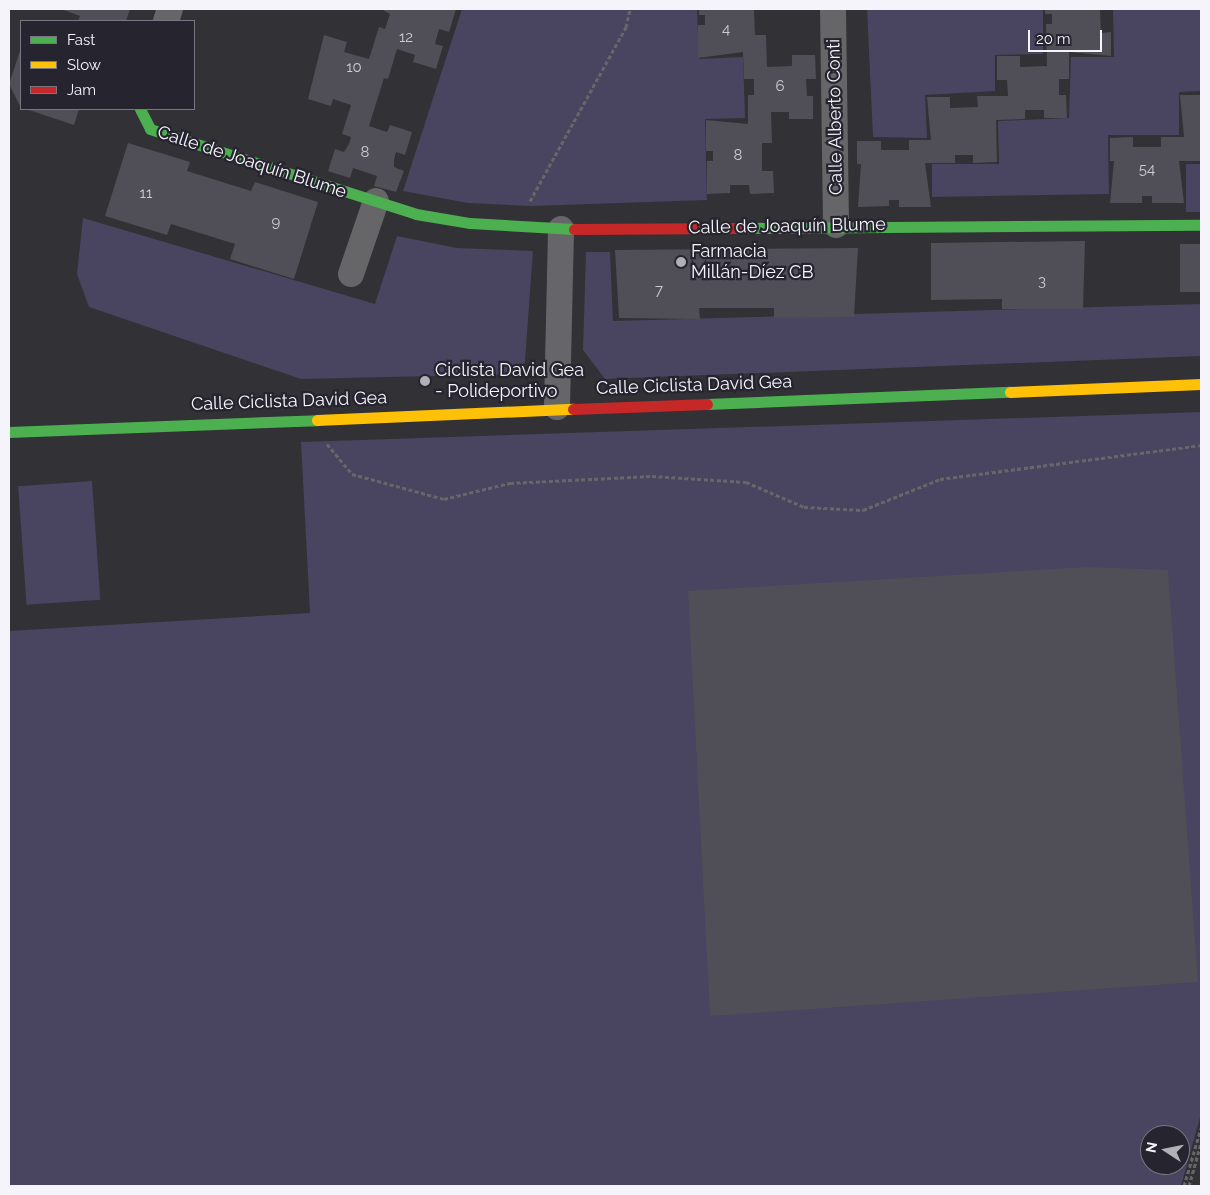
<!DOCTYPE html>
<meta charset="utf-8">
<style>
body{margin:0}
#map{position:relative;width:1210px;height:1195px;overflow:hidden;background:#313136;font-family:Raleway,sans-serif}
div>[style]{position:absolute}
.green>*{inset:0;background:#49445f;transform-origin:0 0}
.building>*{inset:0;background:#504f57;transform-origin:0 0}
.path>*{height:3px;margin-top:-1.5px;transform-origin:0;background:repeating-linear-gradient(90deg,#676669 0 4px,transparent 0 6.5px)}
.street>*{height:26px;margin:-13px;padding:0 13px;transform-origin:13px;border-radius:13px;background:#666668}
.fast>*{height:11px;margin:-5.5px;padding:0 5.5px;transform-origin:5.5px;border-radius:5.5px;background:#4caf50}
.slow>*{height:11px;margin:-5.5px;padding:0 5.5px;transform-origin:5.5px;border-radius:5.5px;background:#ffc107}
.jam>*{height:11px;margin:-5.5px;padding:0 5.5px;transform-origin:5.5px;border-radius:5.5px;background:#c62828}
.dots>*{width:14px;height:14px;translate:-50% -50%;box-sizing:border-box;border:2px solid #26242f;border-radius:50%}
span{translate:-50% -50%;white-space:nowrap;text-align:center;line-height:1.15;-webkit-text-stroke:4.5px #26242f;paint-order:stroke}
.number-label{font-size:15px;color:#cccbd2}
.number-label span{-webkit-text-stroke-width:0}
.street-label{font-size:18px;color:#f5f4fb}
.poi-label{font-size:18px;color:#f5f4fb}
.left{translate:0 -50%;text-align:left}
.frame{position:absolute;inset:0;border:10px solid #f5f4fb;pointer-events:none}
.legend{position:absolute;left:20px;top:20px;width:175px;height:90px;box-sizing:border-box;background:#26242f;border:1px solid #797781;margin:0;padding:6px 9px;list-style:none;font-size:15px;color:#f5f4fb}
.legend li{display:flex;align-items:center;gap:10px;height:25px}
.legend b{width:25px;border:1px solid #797781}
.north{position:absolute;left:1140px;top:1125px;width:50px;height:50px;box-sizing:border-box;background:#26242f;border:1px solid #797781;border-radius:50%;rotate:281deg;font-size:14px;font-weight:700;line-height:20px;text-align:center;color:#f5f4fb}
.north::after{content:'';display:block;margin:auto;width:18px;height:22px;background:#b0b0b6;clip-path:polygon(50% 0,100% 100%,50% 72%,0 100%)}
.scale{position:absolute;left:1028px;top:30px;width:74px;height:22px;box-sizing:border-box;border:2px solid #f5f4fb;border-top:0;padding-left:6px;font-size:15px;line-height:18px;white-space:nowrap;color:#f5f4fb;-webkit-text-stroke:4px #26242f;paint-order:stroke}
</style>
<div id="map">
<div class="green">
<i style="clip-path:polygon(462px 9px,697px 9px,699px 59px,743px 57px,745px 118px,705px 119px,707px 200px,532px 206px,468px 203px,403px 191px)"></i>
<i style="clip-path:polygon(867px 9px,1043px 9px,1043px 54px,995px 55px,995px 91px,925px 95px,927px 138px,873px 137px)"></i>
<i style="clip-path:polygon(1113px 9px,1201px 9px,1201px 91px,1179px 92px,1179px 135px,1108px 135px,1109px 194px,932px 197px,932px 164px,999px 164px,998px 121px,1069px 118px,1071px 57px,1114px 57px)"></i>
<i style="left:1186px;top:164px;width:15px;height:48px"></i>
<i style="clip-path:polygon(83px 218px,375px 304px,397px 236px,457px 248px,533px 251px,524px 374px,301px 379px,89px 307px,77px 274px)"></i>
<i style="clip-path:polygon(586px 252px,610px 252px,613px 321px,1201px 304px,1201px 356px,605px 379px,583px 350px)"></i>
<i style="clip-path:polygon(evenodd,1201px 412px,1201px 1114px,1181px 1186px,9px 1186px,9px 631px,310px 613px,301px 442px,1201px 412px,1150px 1135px,1180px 1135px,1180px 1165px,1150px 1165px,1150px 1135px)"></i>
<i style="left:92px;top:481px;width:119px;height:74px;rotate:86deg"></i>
</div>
<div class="building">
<i style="clip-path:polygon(61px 9px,130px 9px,126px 21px,78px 21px,80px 16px)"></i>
<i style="clip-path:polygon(381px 9px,456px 9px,449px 32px,439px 29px,435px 44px,443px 46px,436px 69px,413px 62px,415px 55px,397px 49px,388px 79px,384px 78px,369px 126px,387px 132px,390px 125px,412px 132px,405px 155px,396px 152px,394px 159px,394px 167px,404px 171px,396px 192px,374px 186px,377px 176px,353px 168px,350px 178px,328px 171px,335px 149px,344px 152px,349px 144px,351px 137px,342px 134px,351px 105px,333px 99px,331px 106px,308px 99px,324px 35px,347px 42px,344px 52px,369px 59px,379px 27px,385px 29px,390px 14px)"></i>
<i style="clip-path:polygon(699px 9px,754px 9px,755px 35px,766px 35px,767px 67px,792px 66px,792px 55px,815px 55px,816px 79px,806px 79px,807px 96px,813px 96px,813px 119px,789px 119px,789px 112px,771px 112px,772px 143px,762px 143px,762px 171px,773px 171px,774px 193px,750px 194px,749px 185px,730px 185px,730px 193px,707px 194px,707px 161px,713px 161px,713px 151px,706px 151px,706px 120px,748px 124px,748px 95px,754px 95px,754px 79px,744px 79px,743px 52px,698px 58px,698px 25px,705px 25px,705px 15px,699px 15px)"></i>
<i style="clip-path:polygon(1045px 9px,1100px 9px,1101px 33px,1111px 32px,1111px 56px,1069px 52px,1069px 79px,1059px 79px,1059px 95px,1066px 95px,1067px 118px,1044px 118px,1044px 110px,1025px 110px,1025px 119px,996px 120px,997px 162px,973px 163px,973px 155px,955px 155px,955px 163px,925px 163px,931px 207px,899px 207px,899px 200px,889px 200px,889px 206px,858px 207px,861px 164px,857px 164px,857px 141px,881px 141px,881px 150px,909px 150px,909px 140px,931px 140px,927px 97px,950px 97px,950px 108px,978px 107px,977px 96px,1008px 96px,1007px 80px,997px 80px,997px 56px,1020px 56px,1020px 67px,1047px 66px,1046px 24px,1052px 24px,1052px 14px,1045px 14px)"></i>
<i style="clip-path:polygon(21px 48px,21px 108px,9px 84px)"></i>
<i style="clip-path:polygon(1180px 95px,1201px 95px,1201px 161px,1179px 161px,1184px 203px,1152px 203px,1152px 196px,1142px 196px,1142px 203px,1110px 203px,1114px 161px,1110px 161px,1110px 138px,1133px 137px,1133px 147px,1161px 147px,1161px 137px,1184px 137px)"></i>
<i style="clip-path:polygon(26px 109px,79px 109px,74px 125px)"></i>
<i style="clip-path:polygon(128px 143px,190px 162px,187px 171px,251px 191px,255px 182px,318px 202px,294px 279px,230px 259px,235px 244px,171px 224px,167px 235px,105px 216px)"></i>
<i style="clip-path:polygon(1085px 241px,1083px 309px,1002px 309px,1002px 299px,931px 300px,931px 243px)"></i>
<i style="left:1180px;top:244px;width:21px;height:48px"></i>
<i style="clip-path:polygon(858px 248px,854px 317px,774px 318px,774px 308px,699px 308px,700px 319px,619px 318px,615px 250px)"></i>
<i style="clip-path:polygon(1087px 567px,1168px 570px,1198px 982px,710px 1016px,688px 591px)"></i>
</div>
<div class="path">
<i style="left:530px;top:201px;width:199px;rotate:-61.1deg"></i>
<i style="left:626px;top:27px;width:18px;rotate:-77deg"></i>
<i style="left:327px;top:444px;width:39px;rotate:50deg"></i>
<i style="left:352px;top:474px;width:95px;rotate:15.2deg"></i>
<i style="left:444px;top:499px;width:68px;rotate:-13.6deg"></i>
<i style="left:510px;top:483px;width:142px;rotate:-2.8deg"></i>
<i style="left:652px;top:476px;width:94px;rotate:3.7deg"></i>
<i style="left:746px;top:482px;width:63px;rotate:23.3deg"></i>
<i style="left:804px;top:507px;width:59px;rotate:2.9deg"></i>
<i style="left:863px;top:510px;width:83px;rotate:-21.9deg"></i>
<i style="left:940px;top:479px;width:263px;rotate:-7.4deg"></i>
<i style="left:1184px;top:1186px;width:60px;rotate:-73.7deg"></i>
<i style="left:1189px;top:1186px;width:45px;rotate:-74.4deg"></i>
</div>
<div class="street">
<i style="left:833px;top:9px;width:216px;rotate:89.2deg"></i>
<i style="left:166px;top:21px;width:13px;rotate:-72deg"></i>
<i style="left:351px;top:274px;width:77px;rotate:-71.1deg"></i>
<i style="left:557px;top:407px;width:178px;rotate:-88.7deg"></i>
</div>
<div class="fast">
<i style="left:140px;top:109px;width:22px;rotate:63deg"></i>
<i style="left:150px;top:129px;width:279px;rotate:17.7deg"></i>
<i style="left:416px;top:214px;width:55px;rotate:9.5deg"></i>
<i style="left:470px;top:223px;width:104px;rotate:3.3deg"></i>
<i style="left:745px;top:228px;width:456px;rotate:-0.4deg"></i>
<i style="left:707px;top:404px;width:303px;rotate:-2.3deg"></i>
<i style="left:9px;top:432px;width:308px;rotate:-2.2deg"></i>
</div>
<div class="slow">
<i style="left:1010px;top:392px;width:191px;rotate:-2.4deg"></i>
<i style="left:317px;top:420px;width:256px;rotate:-2.5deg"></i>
</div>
<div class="jam">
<i style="left:574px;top:229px;width:171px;rotate:-0.3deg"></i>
<i style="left:573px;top:409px;width:134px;rotate:-2.1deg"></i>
</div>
<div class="dots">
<i style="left:681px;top:262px;background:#b0b0b6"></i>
<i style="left:425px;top:381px;background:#b0b0b6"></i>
</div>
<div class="number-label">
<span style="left:726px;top:30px">4</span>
<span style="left:406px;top:38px">12</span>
<span style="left:354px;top:68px">10</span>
<span style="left:780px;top:87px">6</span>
<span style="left:365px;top:153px">8</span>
<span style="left:738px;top:156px">8</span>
<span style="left:1147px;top:170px">54</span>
<span style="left:146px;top:194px">11</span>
<span style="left:276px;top:223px">9</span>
<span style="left:1042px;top:282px">3</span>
<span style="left:659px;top:291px">7</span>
</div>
<div class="street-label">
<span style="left:835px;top:117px;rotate:-91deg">Calle Alberto Conti</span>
<span style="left:252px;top:162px;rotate:18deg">Calle de Joaquín Blume</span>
<span style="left:787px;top:226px;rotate:-1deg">Calle de Joaquín Blume</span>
<span style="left:694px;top:385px;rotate:-2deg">Calle Ciclista David Gea</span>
<span style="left:289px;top:401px;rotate:-2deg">Calle Ciclista David Gea</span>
</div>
<div class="poi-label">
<span class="left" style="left:691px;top:262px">Farmacia<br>Millán-Díez CB</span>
<span class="left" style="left:435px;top:381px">Ciclista David Gea<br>- Polideportivo</span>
</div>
<div class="frame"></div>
<ul class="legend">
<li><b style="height:6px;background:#4caf50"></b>Fast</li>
<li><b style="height:6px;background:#ffc107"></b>Slow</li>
<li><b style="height:6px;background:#c62828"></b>Jam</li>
</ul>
<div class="north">N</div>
<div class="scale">20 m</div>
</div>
